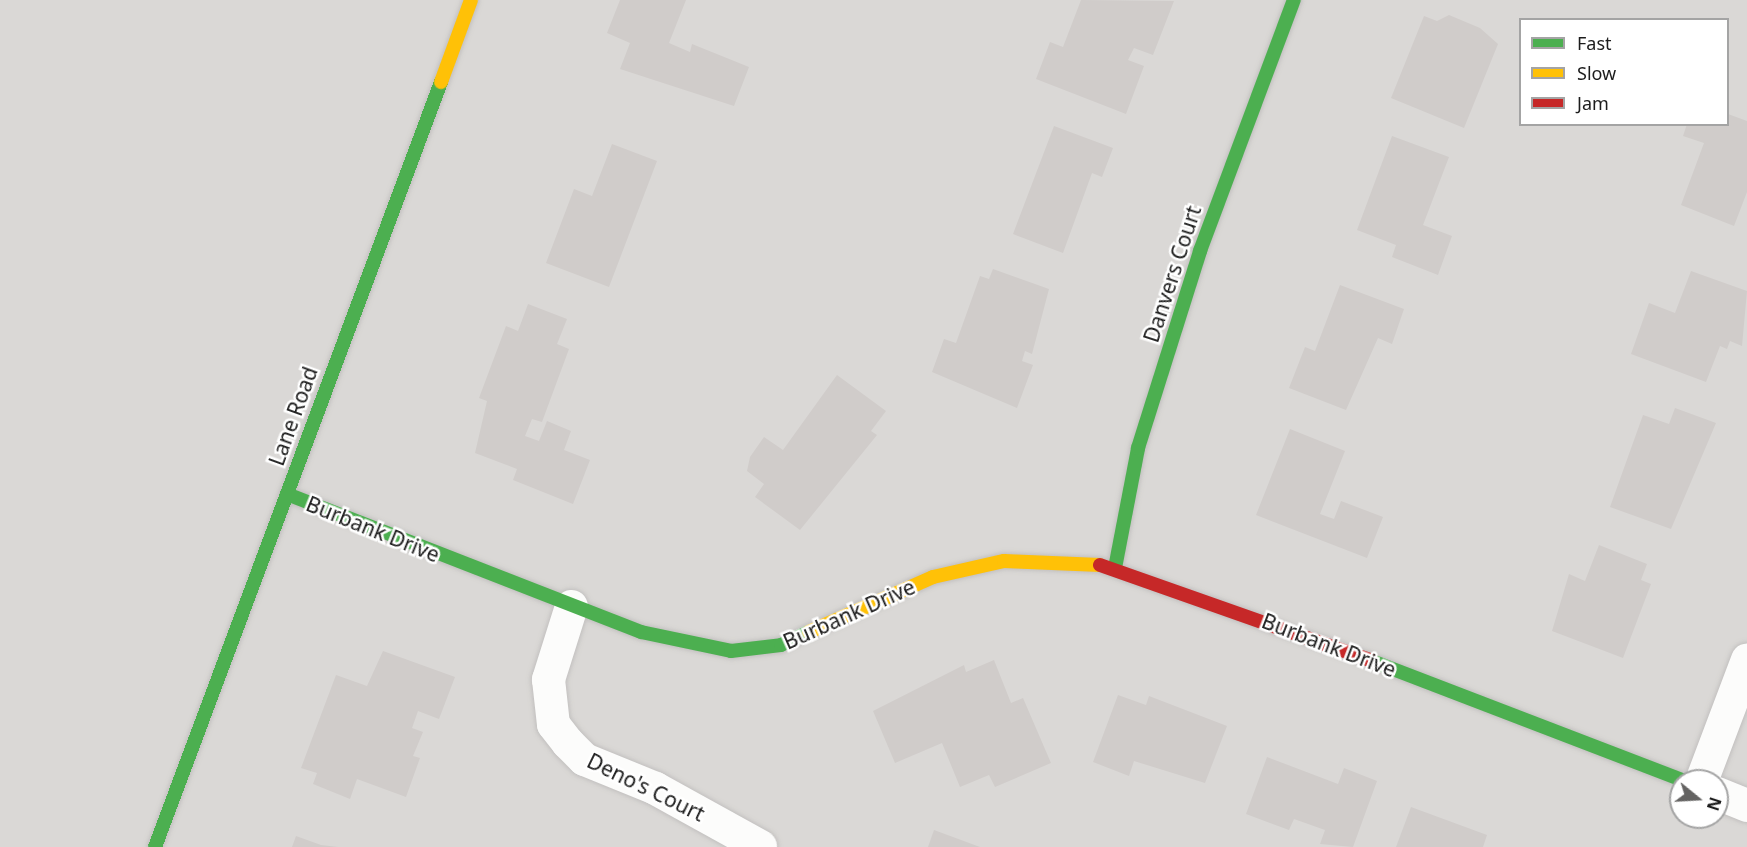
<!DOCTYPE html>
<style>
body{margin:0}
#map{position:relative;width:1747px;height:847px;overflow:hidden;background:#ebe8e5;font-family:"Noto Sans",sans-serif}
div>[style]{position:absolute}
.residential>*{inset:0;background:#dad8d6}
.building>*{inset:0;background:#d0ccca}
.roads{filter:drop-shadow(0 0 2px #c2c0bf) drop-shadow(0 0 2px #c2c0bf)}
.street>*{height:33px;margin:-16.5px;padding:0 16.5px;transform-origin:16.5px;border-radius:16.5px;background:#fcfcfb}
.fast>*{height:14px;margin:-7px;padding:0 7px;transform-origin:7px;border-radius:7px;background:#4caf50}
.slow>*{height:14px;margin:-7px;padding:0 7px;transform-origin:7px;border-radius:7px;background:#ffc107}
.jam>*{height:14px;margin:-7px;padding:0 7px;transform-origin:7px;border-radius:7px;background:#c62828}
span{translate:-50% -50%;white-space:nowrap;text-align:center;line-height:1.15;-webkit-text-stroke:5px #fff;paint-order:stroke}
.street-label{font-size:21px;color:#1c1c1c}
.legend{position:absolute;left:1519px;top:18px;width:210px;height:108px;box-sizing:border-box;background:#fff;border:2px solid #a4a4a4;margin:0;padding:8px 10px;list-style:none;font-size:18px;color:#1c1c1c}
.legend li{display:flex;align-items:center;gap:12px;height:30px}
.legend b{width:30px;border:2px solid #a4a4a4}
.north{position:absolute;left:1669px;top:769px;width:60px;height:60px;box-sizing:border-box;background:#fff;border:2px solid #a4a4a4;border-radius:50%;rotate:108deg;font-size:16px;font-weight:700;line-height:24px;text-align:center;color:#1c1c1c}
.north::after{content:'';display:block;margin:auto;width:21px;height:27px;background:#646362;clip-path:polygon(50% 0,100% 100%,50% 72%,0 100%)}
</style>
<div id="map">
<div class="residential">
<i style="clip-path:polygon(evenodd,0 0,1747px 0,1747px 847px,0 847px,0 0,1520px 20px,1728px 20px,1728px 124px,1520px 124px,1520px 20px,0 0,1681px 781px,1717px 781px,1717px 817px,1681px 817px,1681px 781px)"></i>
</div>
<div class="building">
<i style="clip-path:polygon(620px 0,686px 0,669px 43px,690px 52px,692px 44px,749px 67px,734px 106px,620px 69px,630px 43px,607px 33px)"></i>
<i style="clip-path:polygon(1081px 0,1174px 1px,1153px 55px,1134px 48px,1128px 60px,1144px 66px,1126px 114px,1036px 79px,1050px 42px,1063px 47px)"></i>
<i style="clip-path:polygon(1449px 15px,1480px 28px,1498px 44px,1464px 128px,1391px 98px,1424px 16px,1437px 21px)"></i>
<i style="clip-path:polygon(1728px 114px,1747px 121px,1747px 192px,1734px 226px,1681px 205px,1704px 143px,1683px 136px,1687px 124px,1728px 124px)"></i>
<i style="clip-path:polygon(1054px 126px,1113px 148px,1102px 177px,1092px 173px,1063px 253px,1013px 234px)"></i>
<i style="clip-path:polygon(1392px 136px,1449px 157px,1423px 225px,1452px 236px,1438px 275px,1392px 257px,1396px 245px,1357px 230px)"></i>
<i style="clip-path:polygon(612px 144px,657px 161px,609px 287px,546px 263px,574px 189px,592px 196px)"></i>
<i style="clip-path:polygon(993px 269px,1049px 289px,1032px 354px,1025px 351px,1022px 361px,1033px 365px,1017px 408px,932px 372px,944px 339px,956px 343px,980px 276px,989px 279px)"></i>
<i style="clip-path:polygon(1691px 271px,1747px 291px,1742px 346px,1730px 341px,1727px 349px,1720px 346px,1706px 382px,1631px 354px,1649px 303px,1675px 313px)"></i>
<i style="clip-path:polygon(1340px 285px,1404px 309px,1392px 344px,1378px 338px,1346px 410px,1289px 388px,1305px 347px,1315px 351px)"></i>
<i style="clip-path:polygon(528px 304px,567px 319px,557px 344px,569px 349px,542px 422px,532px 419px,525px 436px,539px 441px,547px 421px,571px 431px,564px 450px,590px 460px,573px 504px,513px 480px,517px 469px,475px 453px,487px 401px,479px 398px,506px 326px,518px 331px)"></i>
<i style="clip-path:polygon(837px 375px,886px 411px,871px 431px,877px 435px,800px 530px,755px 497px,764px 484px,747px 471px,750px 457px,764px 437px,783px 450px)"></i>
<i style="clip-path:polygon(1675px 408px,1716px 423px,1671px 529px,1610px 507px,1643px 415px,1669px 424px)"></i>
<i style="clip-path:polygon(1290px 429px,1345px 451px,1320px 514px,1334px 519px,1341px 501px,1383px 517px,1367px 558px,1256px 515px)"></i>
<i style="clip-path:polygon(1599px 545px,1647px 564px,1641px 580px,1651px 584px,1623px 658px,1552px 631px,1569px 574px,1585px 581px)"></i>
<i style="clip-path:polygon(383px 651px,455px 677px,439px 719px,418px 711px,412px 728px,423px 732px,413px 756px,420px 758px,406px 797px,357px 779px,350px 799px,313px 784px,317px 773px,301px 768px,336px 675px,367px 686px)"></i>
<i style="clip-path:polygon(994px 660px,1011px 703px,1023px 698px,1051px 763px,995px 787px,989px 775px,960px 787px,942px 743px,895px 763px,873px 711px,964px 665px,966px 672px)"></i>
<i style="clip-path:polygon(1118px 695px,1146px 705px,1149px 696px,1227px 726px,1205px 783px,1134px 761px,1129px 776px,1093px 762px)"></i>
<i style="clip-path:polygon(1267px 757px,1338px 784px,1344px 768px,1377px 781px,1353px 847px,1320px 844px,1325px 830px,1294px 819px,1289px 830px,1246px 814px)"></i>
<i style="clip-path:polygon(1411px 807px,1487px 835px,1483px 847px,1396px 847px)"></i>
<i style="clip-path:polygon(934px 830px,980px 847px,928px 847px)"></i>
<i style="clip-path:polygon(296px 836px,321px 845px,338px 847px,292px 847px)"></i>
</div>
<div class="roads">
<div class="street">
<i style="left:571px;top:606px;width:77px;rotate:107.5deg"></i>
<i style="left:548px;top:679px;width:45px;rotate:83.7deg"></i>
<i style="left:553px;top:724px;width:23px;rotate:52deg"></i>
<i style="left:567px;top:742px;width:24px;rotate:45deg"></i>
<i style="left:584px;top:759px;width:77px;rotate:22.2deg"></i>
<i style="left:655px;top:788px;width:120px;rotate:28.9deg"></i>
<i style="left:1701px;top:781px;width:130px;rotate:-69.3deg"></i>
<i style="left:1717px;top:793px;width:32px;rotate:22deg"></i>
</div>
<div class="fast">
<i style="left:287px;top:494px;width:380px;rotate:21.3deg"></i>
<i style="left:641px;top:632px;width:92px;rotate:11.9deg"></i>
<i style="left:731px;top:651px;width:50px;rotate:-6.8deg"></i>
<i style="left:781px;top:645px;width:31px;rotate:-25deg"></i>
<i style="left:1115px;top:568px;width:122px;rotate:-79.1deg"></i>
<i style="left:1138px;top:448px;width:207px;rotate:-72.5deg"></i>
<i style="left:1200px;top:251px;width:268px;rotate:-69.5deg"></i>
<i style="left:1372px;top:661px;width:335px;rotate:21deg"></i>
<i style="left:155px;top:847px;width:817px;rotate:-69.5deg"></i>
</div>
<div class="slow">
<i style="left:441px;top:82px;width:87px;rotate:-69.9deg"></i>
<i style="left:809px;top:632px;width:136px;rotate:-23.9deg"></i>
<i style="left:933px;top:577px;width:73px;rotate:-12.7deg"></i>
<i style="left:1004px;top:561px;width:96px;rotate:2.4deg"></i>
</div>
<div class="jam">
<i style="left:1100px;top:565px;width:288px;rotate:19.4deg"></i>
</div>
</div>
<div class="street-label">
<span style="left:1172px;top:274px;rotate:-72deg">Danvers Court</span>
<span style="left:293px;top:416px;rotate:-70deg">Lane Road</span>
<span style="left:373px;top:529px;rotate:22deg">Burbank Drive</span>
<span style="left:849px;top:614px;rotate:-24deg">Burbank Drive</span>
<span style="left:1329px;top:645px;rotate:21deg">Burbank Drive</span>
<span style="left:646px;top:787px;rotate:26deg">Deno's Court</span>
</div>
<ul class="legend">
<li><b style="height:8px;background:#4caf50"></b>Fast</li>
<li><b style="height:8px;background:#ffc107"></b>Slow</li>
<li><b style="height:8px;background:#c62828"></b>Jam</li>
</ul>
<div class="north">N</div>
</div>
